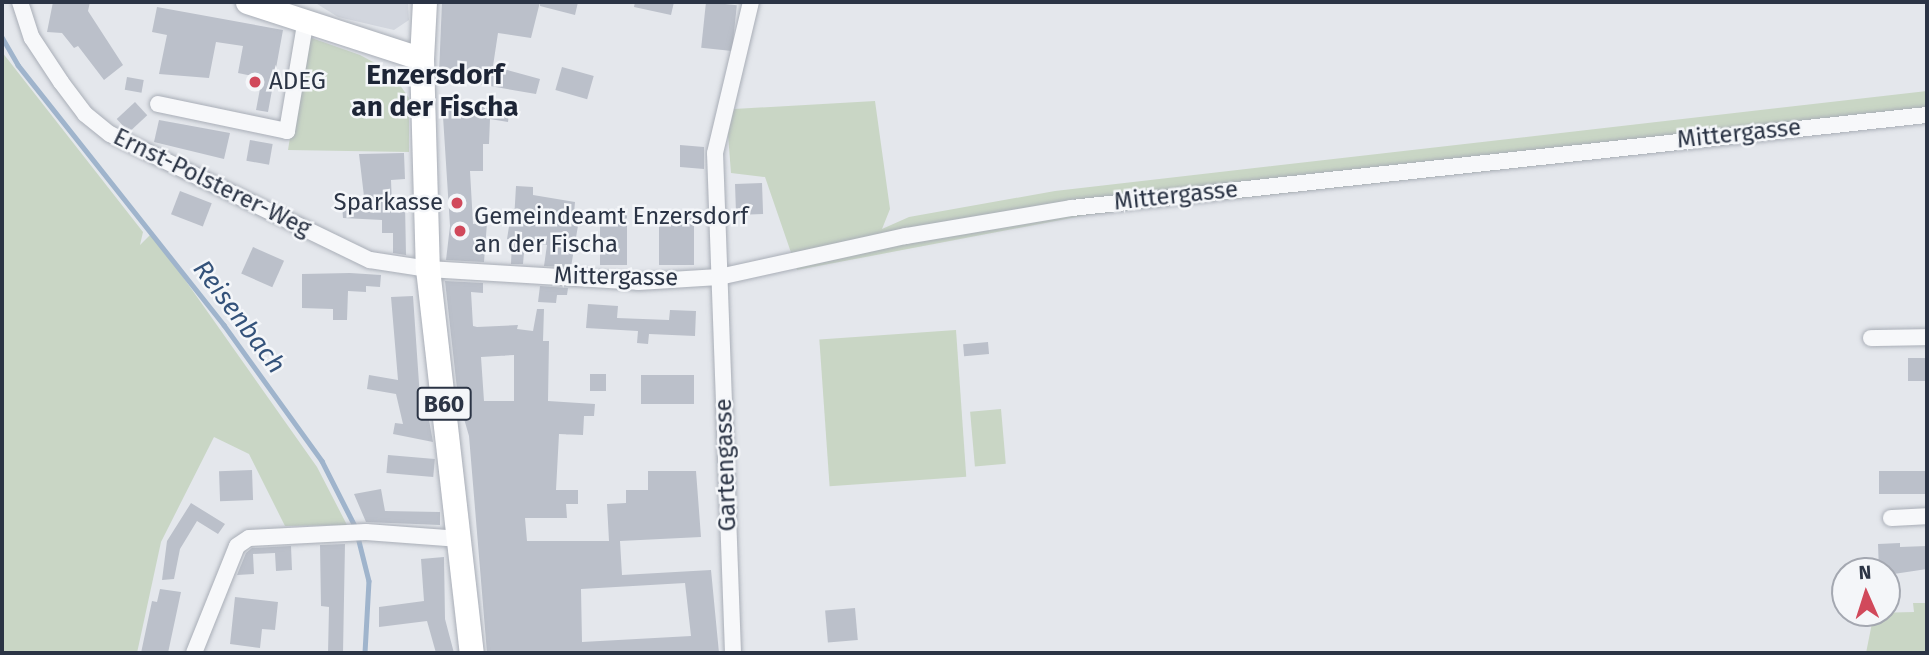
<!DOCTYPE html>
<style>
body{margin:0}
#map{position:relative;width:1929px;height:655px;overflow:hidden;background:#e4e7ec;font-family:"Fira Sans",sans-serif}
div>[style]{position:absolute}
.built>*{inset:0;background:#d2d6de}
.green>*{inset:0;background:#c9d6c5;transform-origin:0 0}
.stream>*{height:4.5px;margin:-2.25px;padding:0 2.25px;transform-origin:2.25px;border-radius:2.25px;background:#9fb4cc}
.building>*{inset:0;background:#bbc0ca;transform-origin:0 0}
.roads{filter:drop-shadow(0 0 2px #a9aeb7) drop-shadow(0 0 2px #a9aeb7)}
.street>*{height:16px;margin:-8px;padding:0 8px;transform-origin:8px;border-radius:8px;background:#f7f8fa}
.secondary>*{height:23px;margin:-11.5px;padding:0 11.5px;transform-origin:11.5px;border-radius:11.5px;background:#fff}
.primary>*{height:24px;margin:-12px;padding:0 12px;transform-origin:12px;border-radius:12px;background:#fff}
.dots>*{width:19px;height:19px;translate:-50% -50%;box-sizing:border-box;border:4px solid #f4f6f9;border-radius:50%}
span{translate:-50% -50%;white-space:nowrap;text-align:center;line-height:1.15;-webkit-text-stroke:5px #f4f6f9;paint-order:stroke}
.shield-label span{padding:2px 5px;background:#f4f6f9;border:2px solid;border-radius:5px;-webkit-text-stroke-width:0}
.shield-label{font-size:23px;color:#2b3445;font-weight:700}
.poi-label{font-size:24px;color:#2b3445}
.left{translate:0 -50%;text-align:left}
.right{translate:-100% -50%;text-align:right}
.street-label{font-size:24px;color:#2b3445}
.water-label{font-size:26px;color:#34527a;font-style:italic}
.quarter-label{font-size:28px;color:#1d2536;font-weight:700}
.frame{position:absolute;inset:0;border:4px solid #2b3445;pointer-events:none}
.north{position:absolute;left:1831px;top:557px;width:70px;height:70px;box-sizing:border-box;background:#f4f6f9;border:2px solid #a4a8b1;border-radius:50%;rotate:357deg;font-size:19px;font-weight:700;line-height:28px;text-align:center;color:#2b3445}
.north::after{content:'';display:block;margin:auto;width:24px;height:32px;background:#d1495b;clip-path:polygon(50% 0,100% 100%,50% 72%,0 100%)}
</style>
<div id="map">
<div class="built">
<i style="clip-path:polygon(314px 2px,408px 2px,409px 20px,394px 30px,338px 17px)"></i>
</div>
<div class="green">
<i style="clip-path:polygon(306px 36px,360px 55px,390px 71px,409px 98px,409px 152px,288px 150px)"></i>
<i style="clip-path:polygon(2px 52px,143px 232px,140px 245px,152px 233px,317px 467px,347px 525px,285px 526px,249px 454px,214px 437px,161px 542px,137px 653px,2px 653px)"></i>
<i style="clip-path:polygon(1927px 91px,1927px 123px,1087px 215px,797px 270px,765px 177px,731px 173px,728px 134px,734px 109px,875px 101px,890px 209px,882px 229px,909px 217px,1055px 191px)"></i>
<i style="left:956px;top:330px;width:147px;height:137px;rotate:86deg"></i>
<i style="left:1001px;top:409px;width:55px;height:31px;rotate:85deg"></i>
<i style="clip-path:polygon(1913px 603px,1927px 603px,1927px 653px,1866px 653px,1874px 613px,1914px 612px)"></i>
</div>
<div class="stream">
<i style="left:2px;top:37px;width:32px;rotate:60deg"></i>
<i style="left:18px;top:65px;width:332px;rotate:51.6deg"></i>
<i style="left:224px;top:325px;width:168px;rotate:54.2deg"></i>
<i style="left:322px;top:461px;width:75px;rotate:63.1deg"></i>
<i style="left:358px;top:537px;width:45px;rotate:76deg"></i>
<i style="left:369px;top:581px;width:72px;rotate:93.2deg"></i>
</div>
<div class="building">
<i style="clip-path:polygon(53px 2px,90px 2px,88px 11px,123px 65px,104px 80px,78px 46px,74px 48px,62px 33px,47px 32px)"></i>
<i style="clip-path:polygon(442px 2px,540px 2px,531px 38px,498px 33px,493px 66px,540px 79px,536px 94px,444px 78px,439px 73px)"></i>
<i style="clip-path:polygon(540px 2px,578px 2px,575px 15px,540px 6px)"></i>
<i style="clip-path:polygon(635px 2px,674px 2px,671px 15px,634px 7px)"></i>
<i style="left:706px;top:2px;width:31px;height:46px;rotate:6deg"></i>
<i style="clip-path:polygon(157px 7px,283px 30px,268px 112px,256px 110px,262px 78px,238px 73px,243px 46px,216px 42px,209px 78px,159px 74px,167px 35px,152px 32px)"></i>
<i style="left:562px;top:67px;width:33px;height:24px;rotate:16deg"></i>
<i style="left:127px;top:77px;width:17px;height:13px;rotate:10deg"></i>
<i style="clip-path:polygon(442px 101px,510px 106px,508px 122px,490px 119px,489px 144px,483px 144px,483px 171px,470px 171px,473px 224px,487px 223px,484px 262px,446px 260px,450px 226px)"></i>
<i style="left:135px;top:102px;width:18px;height:25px;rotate:47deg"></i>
<i style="clip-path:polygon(159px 120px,230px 133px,224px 159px,154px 142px)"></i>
<i style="left:250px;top:140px;width:23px;height:21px;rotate:10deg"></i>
<i style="clip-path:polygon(680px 145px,704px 147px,704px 169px,680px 167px)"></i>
<i style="clip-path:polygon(404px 153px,405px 179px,391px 180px,392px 205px,405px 204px,406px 255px,393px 253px,393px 233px,382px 233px,382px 220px,343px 218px,342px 205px,365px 205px,359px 154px)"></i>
<i style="left:762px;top:183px;width:31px;height:27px;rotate:88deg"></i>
<i style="clip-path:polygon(516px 186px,533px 187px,533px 195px,575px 202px,574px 213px,580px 214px,571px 267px,544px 266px,547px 245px,525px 241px,523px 264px,511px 264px,512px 240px,507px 239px,510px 220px,514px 220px)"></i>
<i style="left:180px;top:191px;width:34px;height:25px;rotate:21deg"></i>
<i style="left:600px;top:209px;width:27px;height:56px"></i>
<i style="left:659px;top:218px;width:35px;height:47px"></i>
<i style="left:253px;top:247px;width:34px;height:29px;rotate:24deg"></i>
<i style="clip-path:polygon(350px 273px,381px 275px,380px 287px,366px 286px,366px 292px,348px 291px,347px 320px,333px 320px,333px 309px,302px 308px,302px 274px)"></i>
<i style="clip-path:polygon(evenodd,445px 281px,483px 283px,483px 293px,471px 292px,473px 326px,477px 327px,518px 325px,517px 329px,533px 331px,537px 309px,544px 309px,543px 341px,549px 341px,548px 401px,595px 404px,594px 416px,584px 416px,583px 435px,559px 434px,556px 490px,578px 490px,578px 504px,566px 504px,567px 518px,525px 518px,527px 541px,609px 541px,607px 504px,626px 503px,626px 490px,648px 490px,648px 471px,696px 471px,701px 537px,620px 541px,622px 575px,711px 570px,719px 653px,487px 653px,469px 436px,458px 398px,445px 281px,514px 355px,514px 401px,484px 401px,481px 357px,514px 355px,445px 281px,685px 583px,691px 636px,582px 642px,581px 589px,685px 583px)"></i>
<i style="clip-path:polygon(540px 286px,568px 288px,567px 295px,557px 295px,556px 303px,538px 302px)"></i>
<i style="clip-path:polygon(413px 296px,420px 398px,425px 398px,433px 442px,393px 434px,395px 423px,403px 424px,396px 394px,367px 389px,369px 375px,398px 380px,391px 297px)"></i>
<i style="clip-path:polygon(588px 304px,618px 306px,617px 318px,669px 320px,670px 310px,696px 311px,695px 336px,649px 334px,648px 344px,637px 343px,638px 331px,586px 328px)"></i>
<i style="left:988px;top:342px;width:12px;height:25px;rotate:85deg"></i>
<i style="left:1927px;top:358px;width:23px;height:19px;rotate:90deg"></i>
<i style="left:590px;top:374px;width:16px;height:17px"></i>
<i style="left:641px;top:375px;width:53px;height:29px"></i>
<i style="left:388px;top:455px;width:47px;height:18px;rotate:5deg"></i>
<i style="left:252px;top:470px;width:30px;height:33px;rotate:88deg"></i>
<i style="left:1927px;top:471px;width:23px;height:48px;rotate:90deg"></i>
<i style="clip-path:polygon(381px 489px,385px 511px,440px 512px,440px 525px,366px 522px,354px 494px)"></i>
<i style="clip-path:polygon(191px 503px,225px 524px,218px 534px,197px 521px,180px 549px,174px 579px,162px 580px,167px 541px)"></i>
<i style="clip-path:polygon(1900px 543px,1900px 547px,1927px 546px,1927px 569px,1887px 575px,1887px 571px,1879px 571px,1878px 544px)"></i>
<i style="clip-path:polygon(345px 544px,343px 653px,328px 653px,329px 607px,321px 606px,320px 545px)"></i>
<i style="clip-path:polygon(291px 546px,292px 570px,276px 571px,275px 553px,253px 554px,254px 574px,237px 575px,246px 553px,252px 548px)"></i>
<i style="clip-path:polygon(444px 557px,445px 619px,454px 653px,436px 653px,427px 621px,379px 627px,379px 607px,424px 601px,421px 559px)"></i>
<i style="clip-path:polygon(160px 589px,181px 592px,168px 653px,141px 653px,152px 601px,157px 602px)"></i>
<i style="clip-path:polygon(235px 597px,278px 602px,275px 630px,262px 629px,260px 648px,230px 644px)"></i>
<i style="left:855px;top:608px;width:32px;height:30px;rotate:85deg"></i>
</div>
<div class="roads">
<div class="street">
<i style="left:20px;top:2px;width:38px;rotate:72deg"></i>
<i style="left:32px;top:38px;width:53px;rotate:56.6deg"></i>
<i style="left:61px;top:82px;width:40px;rotate:53deg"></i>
<i style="left:85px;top:114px;width:32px;rotate:39deg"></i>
<i style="left:110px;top:134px;width:289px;rotate:25.9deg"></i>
<i style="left:370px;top:260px;width:59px;rotate:8.8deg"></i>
<i style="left:428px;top:269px;width:210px;rotate:3.5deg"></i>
<i style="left:638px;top:282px;width:81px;rotate:-3.5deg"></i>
<i style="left:719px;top:277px;width:191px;rotate:-12.4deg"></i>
<i style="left:906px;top:236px;width:168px;rotate:-9.6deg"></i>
<i style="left:1072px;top:208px;width:860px;rotate:-6.21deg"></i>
<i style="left:158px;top:104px;width:132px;rotate:11.8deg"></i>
<i style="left:287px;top:131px;width:114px;rotate:-80.4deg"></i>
<i style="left:1871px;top:338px;width:56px;rotate:-1deg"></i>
<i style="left:1891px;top:518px;width:36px;rotate:-3deg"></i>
<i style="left:194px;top:653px;width:115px;rotate:-68.1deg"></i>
<i style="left:237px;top:546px;width:14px;rotate:-34deg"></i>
<i style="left:249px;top:538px;width:117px;rotate:-2.9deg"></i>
<i style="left:366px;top:532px;width:94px;rotate:4.3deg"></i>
<i style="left:733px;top:653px;width:500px;rotate:-92.06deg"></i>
<i style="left:715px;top:153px;width:155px;rotate:-76.6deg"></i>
</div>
<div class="secondary">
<i style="left:247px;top:2px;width:184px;rotate:18deg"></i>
</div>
<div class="primary">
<i style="left:425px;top:2px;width:57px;rotate:93deg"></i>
<i style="left:422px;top:59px;width:210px;rotate:88.4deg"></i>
<i style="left:428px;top:269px;width:387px;rotate:83.5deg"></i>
</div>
</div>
<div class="dots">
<i style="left:255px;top:82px;background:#d1495b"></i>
<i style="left:457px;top:203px;background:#d1495b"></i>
<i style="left:460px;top:231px;background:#d1495b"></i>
</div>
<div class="shield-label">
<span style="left:444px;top:404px">B60</span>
</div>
<div class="poi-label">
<span class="left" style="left:269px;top:82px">ADEG</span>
<span class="right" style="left:443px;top:203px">Sparkasse</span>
<span class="left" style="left:474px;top:231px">Gemeindeamt Enzersdorf<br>an der Fischa</span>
</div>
<div class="street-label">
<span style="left:1739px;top:134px;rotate:-6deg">Mittergasse</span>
<span style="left:212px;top:183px;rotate:26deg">Ernst-Polsterer-Weg</span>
<span style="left:1176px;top:196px;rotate:-6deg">Mittergasse</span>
<span style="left:616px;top:277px;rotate:1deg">Mittergasse</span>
<span style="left:726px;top:465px;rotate:-92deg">Gartengasse</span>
</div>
<div class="water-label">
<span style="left:239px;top:317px;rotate:53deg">Reisenbach</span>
</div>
<div class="quarter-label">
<span style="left:435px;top:91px">Enzersdorf<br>an der Fischa</span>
</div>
<div class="frame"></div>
<div class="north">N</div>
</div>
